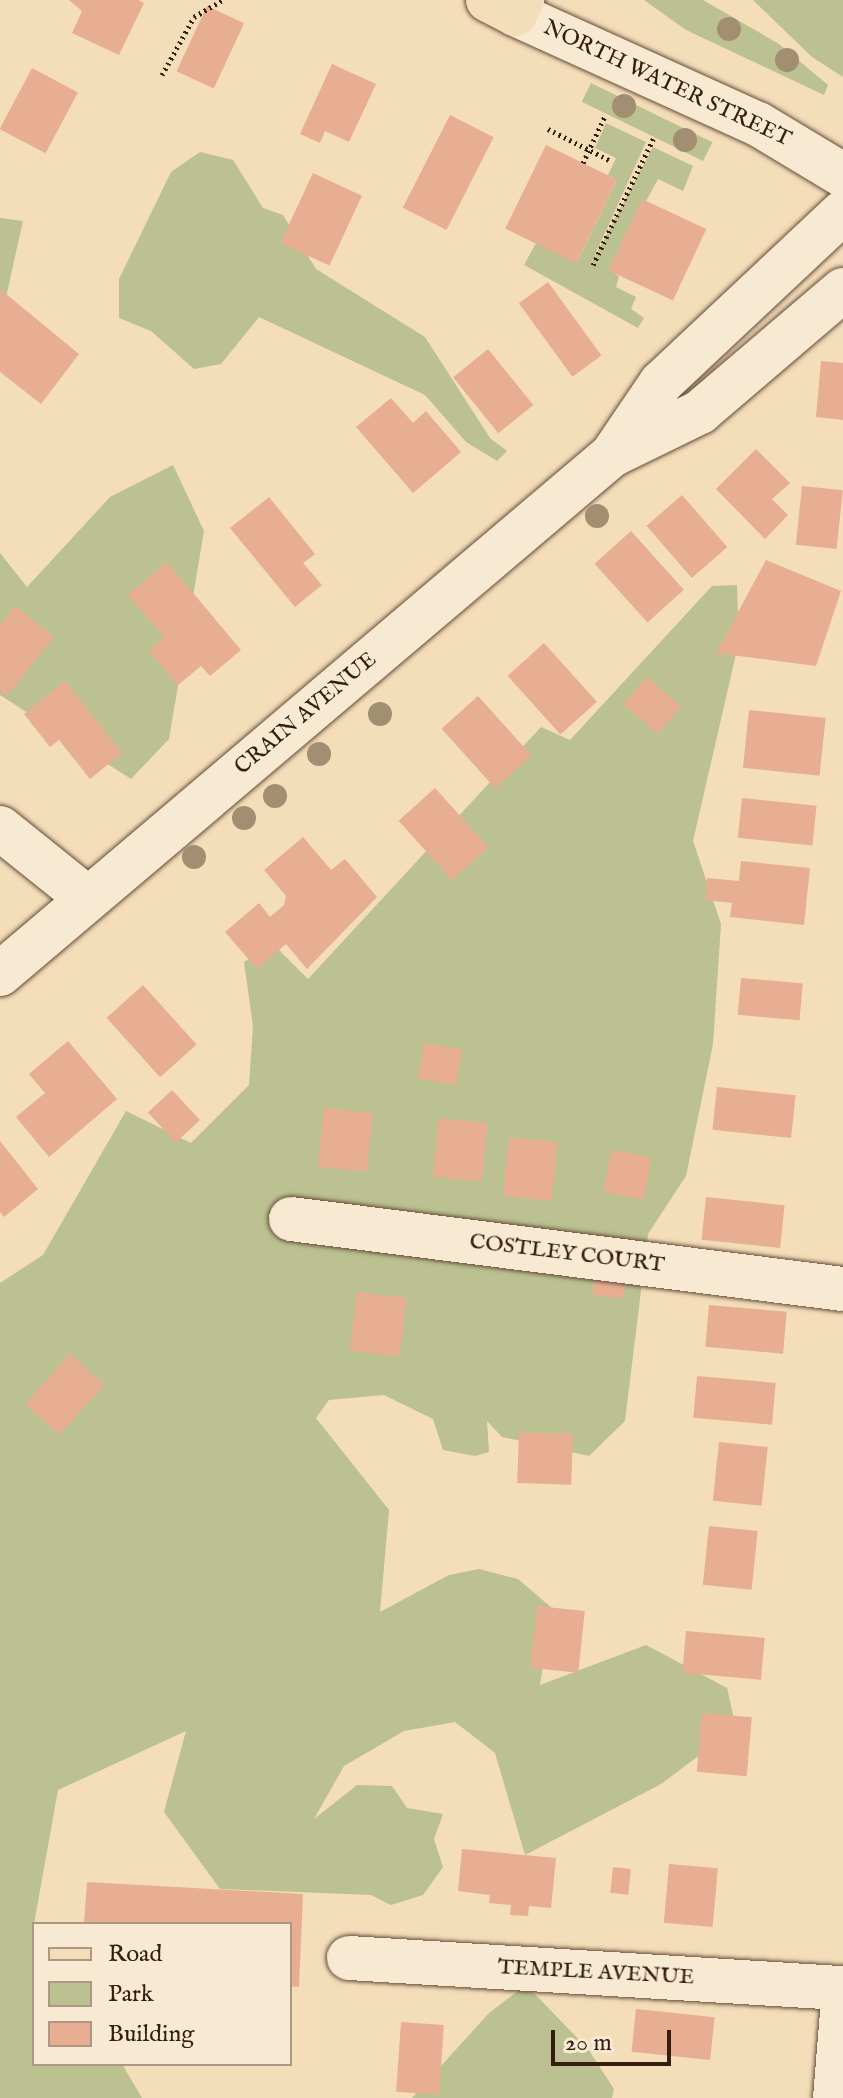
<!DOCTYPE html>
<style>
body{margin:0}
#map{position:relative;width:843px;height:2098px;overflow:hidden;background:#f4ddb9;font-family:"IM FELL English",serif}
div>[style]{position:absolute}
.green>*{inset:0;background:#bbc190;transform-origin:0 0}
.building>*{inset:0;background:#e8ae91;transform-origin:0 0}
.path>*{height:5px;margin-top:-2.5px;transform-origin:0;background:repeating-linear-gradient(90deg,#371c10 0 2px,transparent 0 6px)}
.roads{filter:drop-shadow(0 0 2px #664c3a) drop-shadow(0 0 2px #664c3a)}
.minor>*{height:44px;margin:-22px;padding:0 22px;transform-origin:22px;border-radius:22px;background:#f8e9d2}
.major>*{height:44px;margin:-22px;padding:0 22px;transform-origin:22px;border-radius:22px;background:#f4ddb9}
.trees>*{width:24px;height:24px;margin:-12px;border-radius:50%;background:#a28e71}
span{translate:-50% -50%;white-space:nowrap;text-align:center;line-height:1.15;-webkit-text-stroke:8px #f8e9d2;paint-order:stroke}
.street-label{font-size:22px;color:#371c10}
.legend{position:absolute;left:32px;top:1922px;width:260px;height:144px;box-sizing:border-box;background:#f8e9d2;border:2px solid #ab9784;margin:0;padding:10px 14px;list-style:none;font-size:24px;color:#371c10}
.legend li{display:flex;align-items:center;gap:16px;height:40px}
.legend b{width:40px;border:2px solid #ab9784}
.scale{position:absolute;left:551px;top:2030px;width:120px;height:36px;box-sizing:border-box;border:4px solid #371c10;border-top:0;padding-left:10px;font-size:24px;line-height:28px;white-space:nowrap;color:#371c10;-webkit-text-stroke:6px #f8e9d2;paint-order:stroke}
</style>
<div id="map">
<div class="green">
<i style="clip-path:polygon(644px 0,703px 0,779px 44px,828px 85px,824px 95px,686px 30px)"></i>
<i style="clip-path:polygon(753px 0,843px 0,843px 77px,812px 57px)"></i>
<i style="left:591px;top:83px;width:135px;height:21px;rotate:26deg"></i>
<i style="clip-path:polygon(606px 123px,646px 142px,590px 266px,653px 147px,693px 166px,683px 191px,658px 179px,609px 270px,619px 276px,616px 287px,636px 297px,631px 309px,644px 318px,638px 328px,524px 265px,536px 243px,577px 262px,617px 180px,608px 175px,616px 158px,595px 148px)"></i>
<i style="clip-path:polygon(200px 152px,233px 160px,263px 208px,283px 215px,316px 269px,425px 337px,490px 438px,507px 451px,497px 461px,466px 442px,425px 395px,259px 317px,221px 364px,194px 369px,151px 331px,119px 318px,119px 279px,171px 172px)"></i>
<i style="clip-path:polygon(0 218px,23px 221px,0 324px)"></i>
<i style="clip-path:polygon(173px 465px,204px 531px,169px 739px,131px 779px,0 695px,0 553px,27px 587px,110px 497px)"></i>
<i style="clip-path:polygon(737px 585px,739px 641px,693px 841px,721px 924px,713px 1044px,686px 1176px,648px 1234px,625px 1421px,589px 1456px,502px 1437px,487px 1421px,489px 1452px,475px 1456px,443px 1450px,433px 1419px,384px 1395px,329px 1400px,316px 1418px,389px 1510px,380px 1612px,449px 1575px,479px 1569px,518px 1579px,552px 1608px,540px 1685px,646px 1645px,727px 1688px,736px 1728px,661px 1784px,525px 1855px,495px 1753px,455px 1722px,404px 1731px,344px 1766px,314px 1819px,357px 1785px,392px 1786px,407px 1808px,443px 1814px,434px 1839px,443px 1867px,423px 1895px,391px 1905px,371px 1895px,220px 1889px,164px 1812px,186px 1731px,58px 1790px,34px 1924px,34px 2064px,122px 2064px,142px 2098px,0 2098px,0 1283px,43px 1255px,126px 1111px,191px 1143px,249px 1085px,253px 1026px,244px 962px,273px 944px,308px 979px,541px 727px,570px 740px,712px 586px)"></i>
<i style="clip-path:polygon(526px 1985px,588px 2049px,614px 2089px,612px 2098px,412px 2098px,489px 2013px)"></i>
</div>
<div class="building">
<i style="clip-path:polygon(69px 0,138px 0,144px 3px,119px 55px,72px 33px,82px 11px)"></i>
<i style="left:207px;top:6px;width:41px;height:72px;rotate:25deg"></i>
<i style="clip-path:polygon(332px 64px,376px 84px,349px 142px,325px 131px,320px 143px,300px 134px)"></i>
<i style="left:32px;top:68px;width:52px;height:69px;rotate:28deg"></i>
<i style="left:450px;top:115px;width:49px;height:104px;rotate:27deg"></i>
<i style="left:546px;top:145px;width:79px;height:93px;rotate:26deg"></i>
<i style="left:313px;top:173px;width:54px;height:77px;rotate:25deg"></i>
<i style="left:642px;top:199px;width:71px;height:79px;rotate:25deg"></i>
<i style="left:548px;top:282px;width:91px;height:36px;rotate:54deg"></i>
<i style="clip-path:polygon(0 289px,79px 354px,41px 404px,0 372px)"></i>
<i style="left:488px;top:349px;width:72px;height:45px;rotate:51deg"></i>
<i style="clip-path:polygon(821px 361px,843px 363px,843px 420px,816px 417px)"></i>
<i style="clip-path:polygon(391px 398px,413px 423px,426px 411px,461px 452px,413px 493px,356px 427px)"></i>
<i style="clip-path:polygon(756px 449px,790px 483px,772px 499px,788px 515px,765px 539px,716px 489px)"></i>
<i style="left:802px;top:486px;width:41px;height:59px;rotate:6deg"></i>
<i style="left:682px;top:495px;width:69px;height:47px;rotate:49deg"></i>
<i style="clip-path:polygon(269px 497px,315px 554px,303px 563px,322px 585px,295px 607px,230px 528px)"></i>
<i style="left:631px;top:531px;width:79px;height:49px;rotate:48deg"></i>
<i style="clip-path:polygon(766px 560px,841px 591px,816px 666px,716px 653px)"></i>
<i style="clip-path:polygon(167px 562px,241px 650px,210px 676px,201px 666px,178px 685px,149px 651px,164px 637px,128px 595px)"></i>
<i style="clip-path:polygon(15px 606px,54px 637px,7px 696px,0 691px,0 625px)"></i>
<i style="left:544px;top:643px;width:79px;height:49px;rotate:48deg"></i>
<i style="left:647px;top:677px;width:45px;height:36px;rotate:41deg"></i>
<i style="clip-path:polygon(65px 681px,122px 753px,90px 779px,59px 740px,50px 747px,24px 714px)"></i>
<i style="left:478px;top:696px;width:80px;height:49px;rotate:48deg"></i>
<i style="left:749px;top:710px;width:77px;height:58px;rotate:6deg"></i>
<i style="left:435px;top:788px;width:80px;height:49px;rotate:48deg"></i>
<i style="left:742px;top:798px;width:75px;height:40px;rotate:6deg"></i>
<i style="clip-path:polygon(303px 837px,331px 870px,345px 859px,377px 897px,307px 969px,286px 944px,257px 969px,225px 932px,259px 903px,270px 917px,284px 905px,286px 896px,264px 870px)"></i>
<i style="clip-path:polygon(741px 861px,810px 868px,804px 925px,730px 917px,732px 903px,705px 900px,707px 878px,739px 881px)"></i>
<i style="left:741px;top:978px;width:62px;height:37px;rotate:5deg"></i>
<i style="left:143px;top:985px;width:80px;height:49px;rotate:48deg"></i>
<i style="clip-path:polygon(68px 1041px,117px 1099px,49px 1157px,16px 1117px,45px 1093px,29px 1074px)"></i>
<i style="left:424px;top:1043px;width:39px;height:36px;rotate:10deg"></i>
<i style="left:717px;top:1087px;width:79px;height:43px;rotate:6deg"></i>
<i style="left:172px;top:1090px;width:41px;height:33px;rotate:47deg"></i>
<i style="left:324px;top:1108px;width:49px;height:59px;rotate:6deg"></i>
<i style="left:439px;top:1118px;width:49px;height:59px;rotate:6deg"></i>
<i style="left:509px;top:1137px;width:49px;height:59px;rotate:6deg"></i>
<i style="clip-path:polygon(0 1141px,38px 1189px,4px 1217px,0 1212px)"></i>
<i style="left:611px;top:1150px;width:41px;height:43px;rotate:10deg"></i>
<i style="left:706px;top:1197px;width:79px;height:43px;rotate:6deg"></i>
<i style="left:595px;top:1273px;width:31px;height:22px;rotate:6deg"></i>
<i style="left:357px;top:1292px;width:50px;height:59px;rotate:7deg"></i>
<i style="left:709px;top:1305px;width:78px;height:42px;rotate:5deg"></i>
<i style="left:70px;top:1354px;width:46px;height:67px;rotate:42deg"></i>
<i style="left:697px;top:1376px;width:79px;height:42px;rotate:5deg"></i>
<i style="left:519px;top:1432px;width:54px;height:51px;rotate:2deg"></i>
<i style="left:719px;top:1442px;width:49px;height:59px;rotate:6deg"></i>
<i style="left:709px;top:1526px;width:49px;height:59px;rotate:6deg"></i>
<i style="left:537px;top:1606px;width:48px;height:62px;rotate:6deg"></i>
<i style="left:686px;top:1631px;width:79px;height:42px;rotate:5deg"></i>
<i style="left:702px;top:1713px;width:50px;height:59px;rotate:5deg"></i>
<i style="clip-path:polygon(462px 1849px,556px 1858px,551px 1908px,529px 1906px,528px 1916px,510px 1915px,511px 1905px,489px 1903px,490px 1895px,458px 1891px)"></i>
<i style="left:669px;top:1864px;width:49px;height:59px;rotate:5deg"></i>
<i style="left:613px;top:1867px;width:18px;height:26px;rotate:6deg"></i>
<i style="clip-path:polygon(87px 1882px,303px 1894px,299px 1987px,290px 1986px,290px 1924px,84px 1924px)"></i>
<i style="left:636px;top:2009px;width:79px;height:43px;rotate:6deg"></i>
<i style="left:401px;top:2022px;width:43px;height:70px;rotate:4deg"></i>
</div>
<div class="path">
<i style="left:162px;top:75px;width:66px;rotate:-61.1deg"></i>
<i style="left:194px;top:17px;width:33px;rotate:-31deg"></i>
<i style="left:548px;top:129px;width:71px;rotate:26.9deg"></i>
<i style="left:583px;top:163px;width:52px;rotate:-64.9deg"></i>
<i style="left:593px;top:265px;width:140px;rotate:-64.5deg"></i>
</div>
<div class="roads">
<div class="minor">
<i style="left:515px;top:14px;width:267px;rotate:24.4deg"></i>
<i style="left:758px;top:124px;width:99px;rotate:31deg"></i>
<i style="left:614px;top:454px;width:96px;rotate:-26deg"></i>
<i style="left:700px;top:412px;width:188px;rotate:-40.5deg"></i>
<i style="left:0;top:828px;width:112px;rotate:38.8deg"></i>
<i style="left:0;top:974px;width:802px;rotate:-40.3deg"></i>
<i style="left:612px;top:455px;width:87px;rotate:-55.8deg"></i>
<i style="left:661px;top:383px;width:250px;rotate:-43.2deg"></i>
<i style="left:291px;top:1219px;width:556px;rotate:7.23deg"></i>
<i style="left:349px;top:1958px;width:495px;rotate:3.5deg"></i>
<i style="left:835px;top:2098px;width:97px;rotate:-85.3deg"></i>
</div>
<div class="major">
<i style="left:488px;top:0;width:30px;rotate:27deg"></i>
<i style="left:515px;top:14px;width:16px;rotate:-63deg"></i>
</div>
</div>
<div class="trees">
<i style="left:729px;top:29px"></i>
<i style="left:787px;top:60px"></i>
<i style="left:624px;top:106px"></i>
<i style="left:685px;top:140px"></i>
<i style="left:597px;top:516px"></i>
<i style="left:380px;top:714px"></i>
<i style="left:319px;top:754px"></i>
<i style="left:275px;top:796px"></i>
<i style="left:244px;top:818px"></i>
<i style="left:194px;top:857px"></i>
</div>
<div class="street-label">
<span style="left:667px;top:84px;rotate:25deg">NORTH WATER STREET</span>
<span style="left:306px;top:714px;rotate:-40deg">CRAIN AVENUE</span>
<span style="left:567px;top:1254px;rotate:7deg">COSTLEY COURT</span>
<span style="left:596px;top:1973px;rotate:3deg">TEMPLE AVENUE</span>
</div>
<ul class="legend">
<li><b style="height:10px;background:#f4ddb9"></b>Road</li>
<li><b style="height:22px;background:#bbc190"></b>Park</li>
<li><b style="height:22px;background:#e8ae91"></b>Building</li>
</ul>
<div class="scale">20 m</div>
</div>
